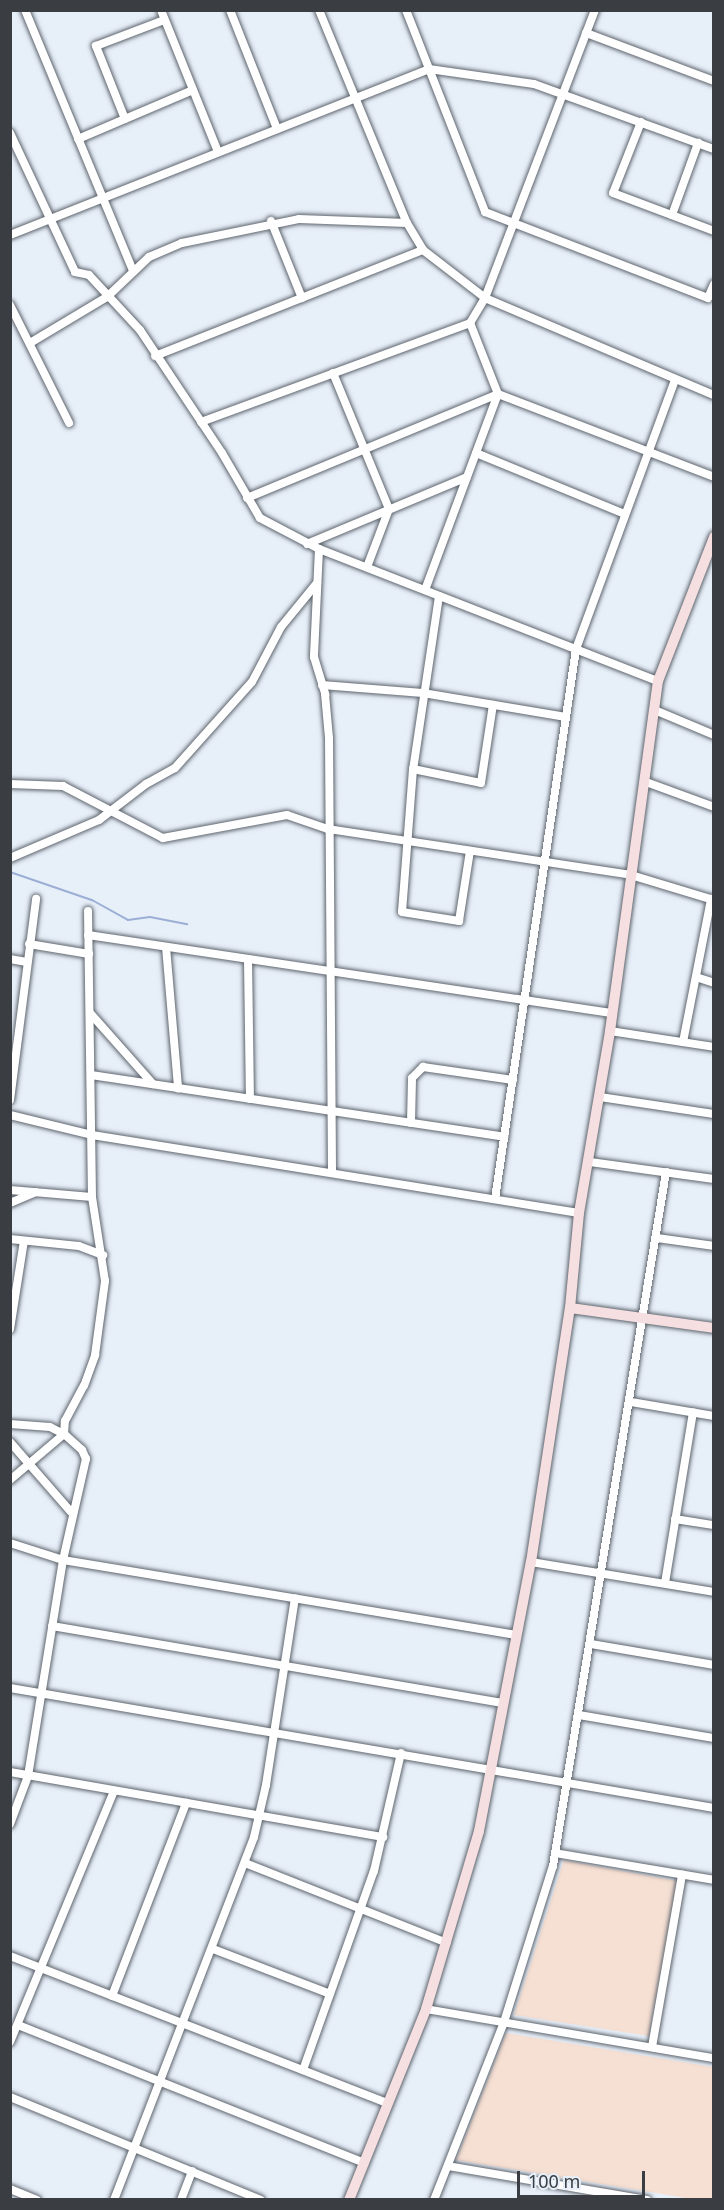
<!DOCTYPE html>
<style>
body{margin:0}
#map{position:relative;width:724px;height:2210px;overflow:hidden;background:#e7eff9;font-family:"Noto Sans",sans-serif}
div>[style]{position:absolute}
.education>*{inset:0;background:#f6dfd3}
.stream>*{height:2px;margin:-1px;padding:0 1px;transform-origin:1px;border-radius:1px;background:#9bafd5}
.roads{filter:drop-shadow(0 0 2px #5e656d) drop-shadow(0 0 2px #5e656d)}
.street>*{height:8px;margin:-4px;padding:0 4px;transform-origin:4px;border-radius:4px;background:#fff}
.secondary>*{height:10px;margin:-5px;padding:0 5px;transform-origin:5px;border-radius:5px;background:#f6dfe1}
span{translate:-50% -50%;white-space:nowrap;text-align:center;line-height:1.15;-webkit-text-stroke:6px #e7eff9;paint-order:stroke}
.frame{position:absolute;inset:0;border:12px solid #3a3d41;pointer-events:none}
.scale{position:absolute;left:517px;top:2171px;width:128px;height:27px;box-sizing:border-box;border:3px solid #3a3d41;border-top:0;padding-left:8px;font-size:18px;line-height:21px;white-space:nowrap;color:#3a3d41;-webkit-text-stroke:4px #e7eff9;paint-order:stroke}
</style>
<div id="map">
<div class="education">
<i style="clip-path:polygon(564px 1860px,677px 1881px,649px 2036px,514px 2015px)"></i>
<i style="clip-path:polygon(506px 2033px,713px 2067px,713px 2199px,692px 2199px,456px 2160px)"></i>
</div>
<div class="stream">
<i style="left:10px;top:872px;width:87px;rotate:18.9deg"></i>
<i style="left:92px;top:900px;width:41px;rotate:29.1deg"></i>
<i style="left:128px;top:920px;width:22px;rotate:-8deg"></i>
<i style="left:150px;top:917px;width:38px;rotate:11deg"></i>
</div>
<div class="roads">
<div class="street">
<i style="left:25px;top:10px;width:282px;rotate:67.5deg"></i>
<i style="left:161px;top:10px;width:153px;rotate:68.1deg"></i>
<i style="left:230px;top:10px;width:128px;rotate:68.4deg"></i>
<i style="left:319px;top:10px;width:230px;rotate:67.6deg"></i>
<i style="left:407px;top:223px;width:31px;rotate:59deg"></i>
<i style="left:423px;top:250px;width:78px;rotate:37.7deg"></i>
<i style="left:485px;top:298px;width:249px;rotate:23deg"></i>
<i style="left:406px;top:10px;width:217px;rotate:68.6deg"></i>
<i style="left:485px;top:212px;width:239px;rotate:21.1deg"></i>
<i style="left:708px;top:298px;width:15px;rotate:-67deg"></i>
<i style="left:586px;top:33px;width:137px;rotate:20.6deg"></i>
<i style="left:125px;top:119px;width:79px;rotate:-111.7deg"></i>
<i style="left:96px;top:46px;width:73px;rotate:-20.9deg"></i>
<i style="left:641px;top:122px;width:76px;rotate:111.5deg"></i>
<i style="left:613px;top:193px;width:108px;rotate:20.6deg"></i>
<i style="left:10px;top:133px;width:153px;rotate:64.9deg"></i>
<i style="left:75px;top:272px;width:14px;rotate:12deg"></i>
<i style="left:89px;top:275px;width:75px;rotate:47.2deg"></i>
<i style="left:140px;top:330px;width:148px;rotate:56.3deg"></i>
<i style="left:222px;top:453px;width:75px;rotate:59.7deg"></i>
<i style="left:260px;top:518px;width:67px;rotate:27.7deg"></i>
<i style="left:319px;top:549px;width:364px;rotate:21.3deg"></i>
<i style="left:78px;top:139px;width:125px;rotate:-23.1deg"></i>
<i style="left:672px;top:215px;width:77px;rotate:-70.1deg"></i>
<i style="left:271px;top:221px;width:83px;rotate:68.1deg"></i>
<i style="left:10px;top:235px;width:451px;rotate:-21.6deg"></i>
<i style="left:429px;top:69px;width:106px;rotate:8.1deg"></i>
<i style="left:534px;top:84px;width:191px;rotate:19.9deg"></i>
<i style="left:10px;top:305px;width:132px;rotate:63.4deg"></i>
<i style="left:30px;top:343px;width:90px;rotate:-30.9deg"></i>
<i style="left:107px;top:297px;width:58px;rotate:-43.6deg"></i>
<i style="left:149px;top:257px;width:36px;rotate:-23deg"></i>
<i style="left:182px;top:243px;width:119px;rotate:-11.6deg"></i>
<i style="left:299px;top:219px;width:108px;rotate:2.1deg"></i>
<i style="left:155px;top:356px;width:288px;rotate:-21.6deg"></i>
<i style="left:333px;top:373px;width:147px;rotate:67.6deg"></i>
<i style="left:389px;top:509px;width:62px;rotate:110.8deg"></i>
<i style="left:201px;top:422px;width:287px;rotate:-20.2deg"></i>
<i style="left:470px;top:323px;width:29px;rotate:-59deg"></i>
<i style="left:485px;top:298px;width:308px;rotate:-69.1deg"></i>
<i style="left:476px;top:453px;width:161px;rotate:22.3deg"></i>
<i style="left:247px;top:498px;width:272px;rotate:-22.5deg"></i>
<i style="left:498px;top:394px;width:231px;rotate:21deg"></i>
<i style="left:307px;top:544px;width:173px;rotate:-22.7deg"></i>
<i style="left:319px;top:549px;width:108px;rotate:92.7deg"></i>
<i style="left:314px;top:657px;width:39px;rotate:73deg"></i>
<i style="left:325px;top:694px;width:44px;rotate:84.8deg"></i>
<i style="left:329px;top:738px;width:434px;rotate:89.6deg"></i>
<i style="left:425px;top:590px;width:209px;rotate:-69.6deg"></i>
<i style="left:498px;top:394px;width:76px;rotate:-111.5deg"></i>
<i style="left:439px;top:596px;width:175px;rotate:98.5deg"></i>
<i style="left:413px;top:769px;width:143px;rotate:94.4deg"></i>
<i style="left:402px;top:912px;width:58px;rotate:9deg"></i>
<i style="left:459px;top:921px;width:71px;rotate:-81.1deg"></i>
<i style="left:322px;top:685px;width:101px;rotate:4.5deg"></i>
<i style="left:423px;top:693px;width:145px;rotate:9.5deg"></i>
<i style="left:657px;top:711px;width:62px;rotate:22.8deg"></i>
<i style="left:413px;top:769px;width:69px;rotate:11.6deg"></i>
<i style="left:481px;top:783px;width:79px;rotate:-81.3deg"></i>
<i style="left:646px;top:782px;width:72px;rotate:20.2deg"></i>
<i style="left:10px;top:784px;width:53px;rotate:2.2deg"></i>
<i style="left:63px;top:786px;width:113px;rotate:27.5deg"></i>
<i style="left:163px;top:838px;width:126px;rotate:-10.5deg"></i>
<i style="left:287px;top:815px;width:43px;rotate:18.9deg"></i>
<i style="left:328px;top:829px;width:306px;rotate:8.6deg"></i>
<i style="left:631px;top:875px;width:87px;rotate:16.8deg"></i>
<i style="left:10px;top:858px;width:97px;rotate:-23.1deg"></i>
<i style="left:99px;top:820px;width:59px;rotate:-37.5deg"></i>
<i style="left:146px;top:784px;width:33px;rotate:-29deg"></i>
<i style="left:175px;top:768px;width:115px;rotate:-48.2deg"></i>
<i style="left:252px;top:682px;width:62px;rotate:-62.2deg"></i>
<i style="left:281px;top:627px;width:57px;rotate:-50.7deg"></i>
<i style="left:88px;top:935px;width:529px;rotate:8.48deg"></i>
<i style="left:29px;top:944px;width:61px;rotate:9.5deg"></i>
<i style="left:166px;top:947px;width:142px;rotate:85.1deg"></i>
<i style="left:10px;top:959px;width:17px;rotate:10deg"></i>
<i style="left:248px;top:959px;width:140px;rotate:89.2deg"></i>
<i style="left:696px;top:977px;width:19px;rotate:18deg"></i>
<i style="left:90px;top:1013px;width:95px;rotate:48.4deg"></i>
<i style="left:610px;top:1031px;width:105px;rotate:8.7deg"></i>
<i style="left:683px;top:1042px;width:146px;rotate:-78.9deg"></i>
<i style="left:91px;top:1075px;width:418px;rotate:8.5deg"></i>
<i style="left:600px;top:1097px;width:115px;rotate:8.5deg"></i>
<i style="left:10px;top:1100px;width:203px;rotate:-82.6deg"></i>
<i style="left:10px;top:1115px;width:84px;rotate:13.7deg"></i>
<i style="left:92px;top:1135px;width:493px;rotate:9.1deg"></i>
<i style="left:411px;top:1123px;width:45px;rotate:-88.7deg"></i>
<i style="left:412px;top:1078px;width:16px;rotate:-45deg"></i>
<i style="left:423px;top:1067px;width:91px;rotate:8.2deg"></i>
<i style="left:590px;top:1162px;width:125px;rotate:7.8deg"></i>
<i style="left:10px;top:1190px;width:82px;rotate:4.9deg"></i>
<i style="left:495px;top:1199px;width:556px;rotate:-81.62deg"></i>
<i style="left:576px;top:649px;width:287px;rotate:-69.8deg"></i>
<i style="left:10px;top:1203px;width:28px;rotate:-23deg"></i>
<i style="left:657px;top:1238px;width:58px;rotate:8deg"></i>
<i style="left:10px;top:1239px;width:69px;rotate:5.8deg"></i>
<i style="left:79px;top:1246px;width:26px;rotate:21deg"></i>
<i style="left:10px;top:1329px;width:89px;rotate:-81deg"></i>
<i style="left:631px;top:1402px;width:84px;rotate:9.6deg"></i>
<i style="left:10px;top:1424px;width:40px;rotate:4.3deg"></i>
<i style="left:50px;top:1427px;width:16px;rotate:27deg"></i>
<i style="left:64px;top:1434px;width:71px;rotate:139.6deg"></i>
<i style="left:10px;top:1442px;width:93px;rotate:48.9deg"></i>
<i style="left:675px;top:1519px;width:39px;rotate:9deg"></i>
<i style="left:10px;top:1543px;width:56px;rotate:17.8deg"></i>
<i style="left:63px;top:1560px;width:459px;rotate:9.4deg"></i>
<i style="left:531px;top:1562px;width:185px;rotate:9.3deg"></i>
<i style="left:665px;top:1583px;width:173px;rotate:-80.7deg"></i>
<i style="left:52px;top:1626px;width:457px;rotate:9.7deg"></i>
<i style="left:591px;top:1644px;width:125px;rotate:9.7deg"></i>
<i style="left:10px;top:1688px;width:714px;rotate:9.67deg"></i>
<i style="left:579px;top:1715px;width:137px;rotate:9.7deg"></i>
<i style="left:10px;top:1772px;width:379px;rotate:9.9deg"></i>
<i style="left:10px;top:1824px;width:51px;rotate:-69.4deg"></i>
<i style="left:28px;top:1776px;width:219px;rotate:-80.8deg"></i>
<i style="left:63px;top:1560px;width:104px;rotate:-77.2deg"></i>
<i style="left:86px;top:1459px;width:10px;rotate:-114deg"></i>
<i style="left:82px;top:1450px;width:24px;rotate:-138deg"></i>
<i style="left:64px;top:1434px;width:13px;rotate:-86deg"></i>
<i style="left:65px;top:1421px;width:40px;rotate:-62deg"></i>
<i style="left:84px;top:1386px;width:33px;rotate:-70deg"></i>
<i style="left:95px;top:1355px;width:75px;rotate:-82.3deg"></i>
<i style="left:105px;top:1281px;width:85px;rotate:-98.8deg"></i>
<i style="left:92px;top:1197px;width:286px;rotate:-90.8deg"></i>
<i style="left:555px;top:1853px;width:161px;rotate:9.6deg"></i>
<i style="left:245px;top:1863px;width:217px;rotate:21.6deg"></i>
<i style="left:213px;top:1949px;width:125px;rotate:21deg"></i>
<i style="left:10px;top:1956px;width:406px;rotate:21.3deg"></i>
<i style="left:112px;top:1996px;width:207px;rotate:-69deg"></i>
<i style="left:426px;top:2009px;width:292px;rotate:9.7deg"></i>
<i style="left:18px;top:2025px;width:373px;rotate:21.7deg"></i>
<i style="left:10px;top:2042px;width:272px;rotate:-67.5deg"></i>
<i style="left:652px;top:2047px;width:175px;rotate:-80.1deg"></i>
<i style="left:303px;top:2070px;width:211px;rotate:-70.4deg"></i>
<i style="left:374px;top:1871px;width:121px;rotate:-77.1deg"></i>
<i style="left:10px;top:2097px;width:271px;rotate:22.3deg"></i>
<i style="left:448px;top:2166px;width:202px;rotate:9.7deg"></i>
<i style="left:10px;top:2189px;width:29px;rotate:22deg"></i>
<i style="left:114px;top:2200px;width:389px;rotate:-68.9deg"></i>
<i style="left:254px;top:1837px;width:53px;rotate:-77deg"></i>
<i style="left:266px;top:1785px;width:189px;rotate:-81.2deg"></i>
<i style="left:181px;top:2200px;width:31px;rotate:-69deg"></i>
<i style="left:434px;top:2200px;width:191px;rotate:-68.5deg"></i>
<i style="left:504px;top:2022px;width:164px;rotate:-72.6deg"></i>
<i style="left:553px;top:1866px;width:703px;rotate:-80.75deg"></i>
</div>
<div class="secondary">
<i style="left:570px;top:1308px;width:145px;rotate:7.9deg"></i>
<i style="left:349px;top:2200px;width:206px;rotate:-68deg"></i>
<i style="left:426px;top:2009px;width:186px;rotate:-73.4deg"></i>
<i style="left:479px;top:1831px;width:274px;rotate:-79.1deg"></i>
<i style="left:531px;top:1562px;width:257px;rotate:-81.3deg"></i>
<i style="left:570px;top:1308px;width:95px;rotate:-84.6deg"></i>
<i style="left:579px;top:1213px;width:185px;rotate:-80.3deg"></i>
<i style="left:610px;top:1031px;width:353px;rotate:-82.2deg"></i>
<i style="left:658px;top:681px;width:155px;rotate:-68.7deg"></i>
</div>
</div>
<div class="frame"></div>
<div class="scale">100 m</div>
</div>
